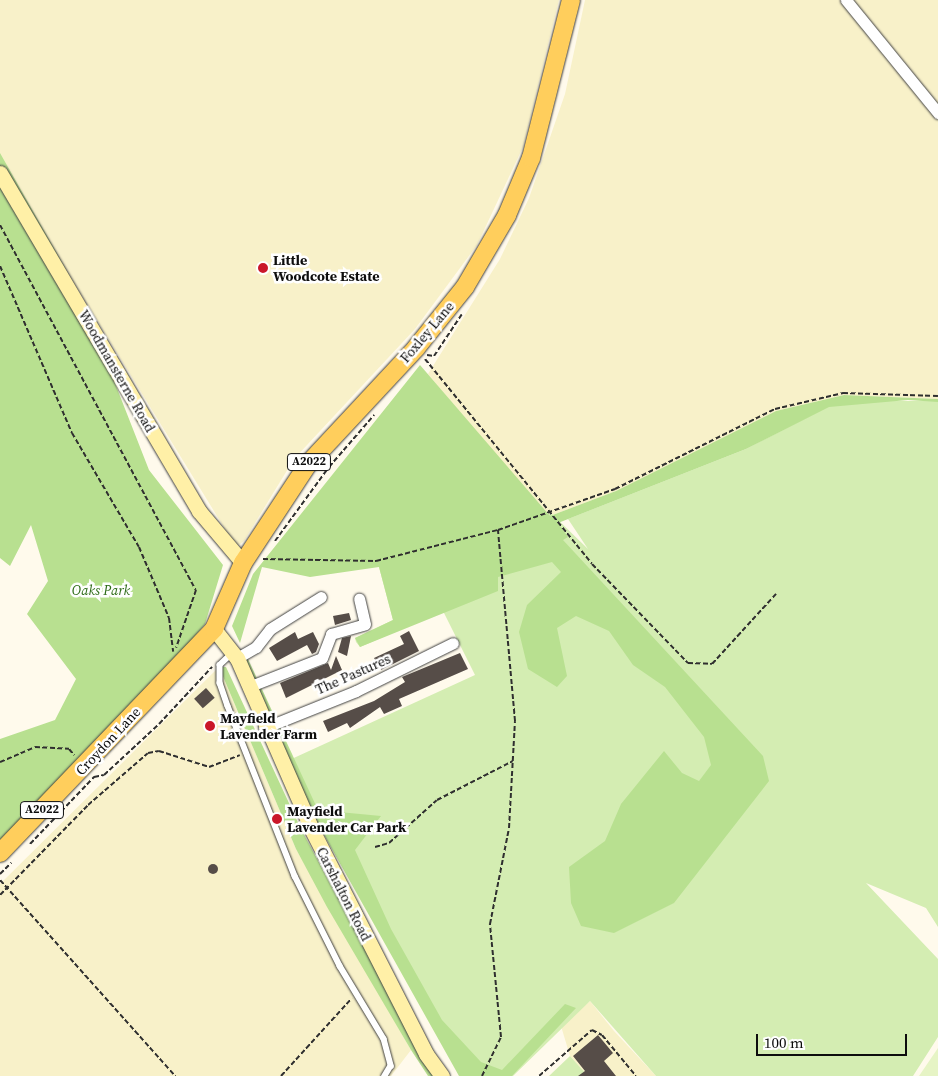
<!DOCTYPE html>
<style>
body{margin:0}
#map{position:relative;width:938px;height:1076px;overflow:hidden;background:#fffaec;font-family:"Source Serif 4",serif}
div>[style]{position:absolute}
.farmland>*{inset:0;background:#f8f1c9}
.green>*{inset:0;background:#d4edb2}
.forest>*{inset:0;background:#b8e090}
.pitch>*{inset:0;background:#e6f4c5}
.building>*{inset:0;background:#564d48;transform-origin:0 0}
.round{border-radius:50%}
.path>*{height:2px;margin-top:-1px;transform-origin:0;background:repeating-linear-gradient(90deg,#2f2f2f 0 5px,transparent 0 7.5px)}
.roads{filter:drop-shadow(0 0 1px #404040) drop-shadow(0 0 1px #404040)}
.service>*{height:5.5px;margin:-2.75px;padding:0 2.75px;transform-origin:2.75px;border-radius:2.75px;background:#fff}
.minor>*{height:11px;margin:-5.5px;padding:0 5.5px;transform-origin:5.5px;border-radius:5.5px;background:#fff}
.secondary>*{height:15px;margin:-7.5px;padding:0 7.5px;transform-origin:7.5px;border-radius:7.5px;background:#fff0a7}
.primary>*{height:18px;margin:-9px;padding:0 9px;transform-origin:9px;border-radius:9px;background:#ffce5c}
.dots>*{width:14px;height:14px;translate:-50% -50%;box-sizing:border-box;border:2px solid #fff;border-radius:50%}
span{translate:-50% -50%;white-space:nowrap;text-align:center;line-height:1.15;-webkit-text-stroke:5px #fff;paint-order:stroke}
.shield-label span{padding:1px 4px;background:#fff;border:1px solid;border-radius:4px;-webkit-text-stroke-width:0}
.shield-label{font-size:12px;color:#0d0d0d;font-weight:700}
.poi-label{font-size:14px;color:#0d0d0d;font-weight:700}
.left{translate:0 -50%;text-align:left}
.street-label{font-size:14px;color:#0d0d0d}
.park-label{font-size:14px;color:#2d6b17;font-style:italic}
.scale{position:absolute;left:756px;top:1034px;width:151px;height:22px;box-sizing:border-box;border:2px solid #0d0d0d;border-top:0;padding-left:6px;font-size:15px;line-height:18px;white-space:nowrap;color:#0d0d0d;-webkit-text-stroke:4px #fff;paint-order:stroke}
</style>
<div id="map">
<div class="farmland">
<i style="clip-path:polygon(0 0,559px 0,523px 147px,477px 245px,415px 329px,294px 459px,244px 541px,236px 547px,0 162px)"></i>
<i style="clip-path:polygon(585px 0,938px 0,938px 399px,844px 395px,776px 411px,616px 491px,550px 516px,497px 458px,428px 374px,500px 259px,529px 198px,565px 94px)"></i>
<i style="clip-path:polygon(219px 667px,296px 849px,411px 1050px,391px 1076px,0 1076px,0 884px)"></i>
<i style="clip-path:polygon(590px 1001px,614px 1031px,656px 1076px,588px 1076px,570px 1056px,561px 1026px)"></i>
</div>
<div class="green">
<i style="clip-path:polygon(873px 401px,938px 401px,938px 927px,926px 908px,866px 883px,938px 959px,938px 1037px,913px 1076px,656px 1076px,590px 1001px,513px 1076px,466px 1076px,318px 810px,285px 762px,475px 675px,443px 611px,360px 647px,356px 642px,355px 638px,393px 620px,379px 567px,551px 513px,588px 549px,568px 519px,746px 449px,829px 406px)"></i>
<i style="clip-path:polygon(570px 1056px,588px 1076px,549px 1076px)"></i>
</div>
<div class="forest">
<i style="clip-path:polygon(0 153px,80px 294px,149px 470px,223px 565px,205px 624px,90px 761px,0 853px,0 739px,55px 720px,76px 679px,27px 614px,48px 581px,31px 525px,10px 566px,0 558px)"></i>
<i style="clip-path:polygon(420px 365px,550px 516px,616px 491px,776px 411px,844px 395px,938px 399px,938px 402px,908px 400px,829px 407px,746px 449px,558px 523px,568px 537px,563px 540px,763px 756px,769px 781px,674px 903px,614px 933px,581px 926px,571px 903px,569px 867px,605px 841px,621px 804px,664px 751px,682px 773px,699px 781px,711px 765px,704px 737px,665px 687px,633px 665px,609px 631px,576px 616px,557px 628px,567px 676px,557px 687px,528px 669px,519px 632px,527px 605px,561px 572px,552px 562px,498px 577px,498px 591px,360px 647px,355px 638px,393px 620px,379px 567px,310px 577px,262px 567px,240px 643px,232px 626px,253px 574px)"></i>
<i style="clip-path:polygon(248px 659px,318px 810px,381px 816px,355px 850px,391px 929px,442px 1020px,481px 1062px,502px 1070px,565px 1004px,576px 1008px,512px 1076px,459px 1076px,319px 826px,241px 661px)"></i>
<i style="clip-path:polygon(219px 667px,226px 667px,301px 829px,434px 1076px,428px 1076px,411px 1050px,327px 907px,296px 849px)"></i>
</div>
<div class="pitch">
<i style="clip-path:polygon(938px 1048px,938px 1076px,919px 1076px)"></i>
</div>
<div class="building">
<i style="clip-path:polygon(349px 613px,351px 620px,335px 625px,333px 616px)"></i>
<i style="clip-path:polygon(409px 631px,419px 651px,381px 670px,374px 658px,404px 644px,400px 636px)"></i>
<i style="clip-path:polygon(295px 632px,298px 639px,313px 632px,319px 644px,316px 652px,312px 654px,307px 645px,277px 661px,269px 648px)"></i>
<i style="clip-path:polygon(351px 636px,347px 656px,338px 652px,342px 638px)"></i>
<i style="clip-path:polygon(460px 653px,468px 669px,399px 699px,402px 706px,384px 714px,380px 707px,350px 728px,347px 723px,328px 732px,323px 721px,374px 701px,405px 682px,402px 677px)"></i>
<i style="clip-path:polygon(336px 656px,342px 670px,286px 698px,280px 683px,328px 663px,331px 670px)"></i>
<i style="left:206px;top:688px;width:13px;height:16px;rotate:48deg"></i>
<i class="round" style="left:208px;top:864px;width:10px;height:10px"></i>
<i style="clip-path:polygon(598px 1035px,613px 1053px,604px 1061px,616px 1076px,578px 1076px,585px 1071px,573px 1056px)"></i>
</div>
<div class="path">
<i style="left:0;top:225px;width:414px;rotate:61.8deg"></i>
<i style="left:196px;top:590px;width:61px;rotate:109deg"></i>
<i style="left:0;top:266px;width:182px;rotate:66.7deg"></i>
<i style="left:72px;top:433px;width:132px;rotate:59.6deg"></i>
<i style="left:139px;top:547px;width:77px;rotate:67.1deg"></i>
<i style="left:169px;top:618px;width:34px;rotate:83deg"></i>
<i style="left:427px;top:355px;width:7px;rotate:8deg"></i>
<i style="left:434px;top:356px;width:50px;rotate:-56.3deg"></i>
<i style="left:425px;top:359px;width:264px;rotate:50.8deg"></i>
<i style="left:592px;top:564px;width:138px;rotate:45.9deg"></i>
<i style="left:688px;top:663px;width:24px;rotate:2deg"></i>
<i style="left:712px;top:664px;width:95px;rotate:-47.6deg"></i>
<i style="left:275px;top:541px;width:92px;rotate:-53.9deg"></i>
<i style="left:329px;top:467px;width:69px;rotate:-49.1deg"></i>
<i style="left:263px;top:559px;width:113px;rotate:1deg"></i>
<i style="left:376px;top:561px;width:126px;rotate:-14.3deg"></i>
<i style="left:498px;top:530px;width:124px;rotate:-19.3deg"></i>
<i style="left:615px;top:489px;width:179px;rotate:-26.6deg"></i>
<i style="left:775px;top:409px;width:70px;rotate:-13.2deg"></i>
<i style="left:843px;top:393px;width:95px;rotate:1.8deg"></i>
<i style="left:0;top:762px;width:38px;rotate:-23deg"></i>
<i style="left:35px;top:747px;width:34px;rotate:3deg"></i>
<i style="left:69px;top:749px;width:8px;rotate:50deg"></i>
<i style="left:30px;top:844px;width:93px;rotate:-46.3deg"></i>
<i style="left:94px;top:777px;width:10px;rotate:-11deg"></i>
<i style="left:104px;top:775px;width:75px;rotate:-42.8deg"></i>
<i style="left:159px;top:724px;width:78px;rotate:-47.1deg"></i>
<i style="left:375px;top:847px;width:15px;rotate:-16deg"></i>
<i style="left:389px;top:843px;width:64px;rotate:-41.9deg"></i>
<i style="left:437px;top:800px;width:85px;rotate:-27.2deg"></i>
<i style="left:0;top:874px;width:16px;rotate:-45deg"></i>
<i style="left:0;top:880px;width:263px;rotate:48.2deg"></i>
<i style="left:0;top:895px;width:126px;rotate:-45.6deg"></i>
<i style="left:88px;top:805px;width:79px;rotate:-40.9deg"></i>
<i style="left:148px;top:753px;width:11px;rotate:-10deg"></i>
<i style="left:159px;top:751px;width:52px;rotate:17.7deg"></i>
<i style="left:209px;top:767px;width:33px;rotate:-21deg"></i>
<i style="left:281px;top:1076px;width:105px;rotate:-47.7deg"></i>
<i style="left:482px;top:1076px;width:43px;rotate:-64deg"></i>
<i style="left:501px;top:1037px;width:114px;rotate:-95.6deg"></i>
<i style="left:490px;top:924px;width:98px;rotate:-78.8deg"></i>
<i style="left:509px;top:828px;width:107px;rotate:-86.8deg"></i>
<i style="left:515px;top:721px;width:192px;rotate:-95.1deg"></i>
<i style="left:539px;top:1076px;width:70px;rotate:-41deg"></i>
<i style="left:592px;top:1030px;width:11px;rotate:27deg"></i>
<i style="left:602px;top:1035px;width:53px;rotate:50.3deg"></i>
</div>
<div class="roads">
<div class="service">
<i style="left:232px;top:654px;width:16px;rotate:137deg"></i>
<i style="left:220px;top:665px;width:18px;rotate:90deg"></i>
<i style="left:220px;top:683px;width:24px;rotate:71deg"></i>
<i style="left:228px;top:706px;width:183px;rotate:68.5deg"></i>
<i style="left:295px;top:876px;width:101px;rotate:63.4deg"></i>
<i style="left:340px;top:966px;width:85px;rotate:58.9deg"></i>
<i style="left:384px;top:1039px;width:28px;rotate:75deg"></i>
<i style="left:391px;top:1066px;width:12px;rotate:121deg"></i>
</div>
<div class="minor">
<i style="left:846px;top:0;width:146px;rotate:50.8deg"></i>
<i style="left:237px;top:658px;width:22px;rotate:-30deg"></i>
<i style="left:256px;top:647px;width:23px;rotate:-52deg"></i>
<i style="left:270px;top:629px;width:60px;rotate:-32.1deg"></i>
<i style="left:248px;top:687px;width:79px;rotate:-21.4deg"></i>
<i style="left:322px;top:658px;width:26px;rotate:-69deg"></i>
<i style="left:331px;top:634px;width:35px;rotate:-16deg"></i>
<i style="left:365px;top:624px;width:26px;rotate:-103deg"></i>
<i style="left:264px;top:728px;width:99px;rotate:-21.9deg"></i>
<i style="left:356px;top:691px;width:108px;rotate:-26.3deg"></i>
</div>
<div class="secondary">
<i style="left:0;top:173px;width:392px;rotate:59.5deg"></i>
<i style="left:199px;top:511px;width:68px;rotate:49.8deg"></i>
<i style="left:214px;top:629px;width:37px;rotate:52deg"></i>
<i style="left:237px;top:658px;width:188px;rotate:66.4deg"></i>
<i style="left:312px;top:830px;width:251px;rotate:63deg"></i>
<i style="left:426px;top:1054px;width:27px;rotate:54deg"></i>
</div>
<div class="primary">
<i style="left:0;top:853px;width:310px;rotate:-46.3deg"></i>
<i style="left:214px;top:629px;width:72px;rotate:-66.3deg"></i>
<i style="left:243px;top:563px;width:118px;rotate:-56.7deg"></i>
<i style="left:308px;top:464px;width:158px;rotate:-47deg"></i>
<i style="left:416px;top:348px;width:78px;rotate:-51.2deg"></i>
<i style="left:465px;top:287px;width:83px;rotate:-59.7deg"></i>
<i style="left:507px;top:215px;width:62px;rotate:-67.2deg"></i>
<i style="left:531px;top:158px;width:163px;rotate:-75.8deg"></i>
</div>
</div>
<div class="dots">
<i style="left:263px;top:268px;background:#ca172a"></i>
<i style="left:210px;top:726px;background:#ca172a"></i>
<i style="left:277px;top:819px;background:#ca172a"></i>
</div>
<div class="shield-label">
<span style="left:309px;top:462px">A2022</span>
<span style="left:42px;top:810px">A2022</span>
</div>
<div class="poi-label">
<span class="left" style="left:273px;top:268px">Little<br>Woodcote Estate</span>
<span class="left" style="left:220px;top:726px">Mayfield<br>Lavender Farm</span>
<span class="left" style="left:287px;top:819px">Mayfield<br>Lavender Car Park</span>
</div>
<div class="street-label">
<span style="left:427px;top:332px;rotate:-50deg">Foxley Lane</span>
<span style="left:117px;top:371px;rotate:60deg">Woodmansterne Road</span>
<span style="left:353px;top:674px;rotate:-24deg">The Pastures</span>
<span style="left:108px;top:741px;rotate:-47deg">Croydon Lane</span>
<span style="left:344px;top:894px;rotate:63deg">Carshalton Road</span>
</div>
<div class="park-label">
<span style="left:101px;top:590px">Oaks Park</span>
</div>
<div class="scale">100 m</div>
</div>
